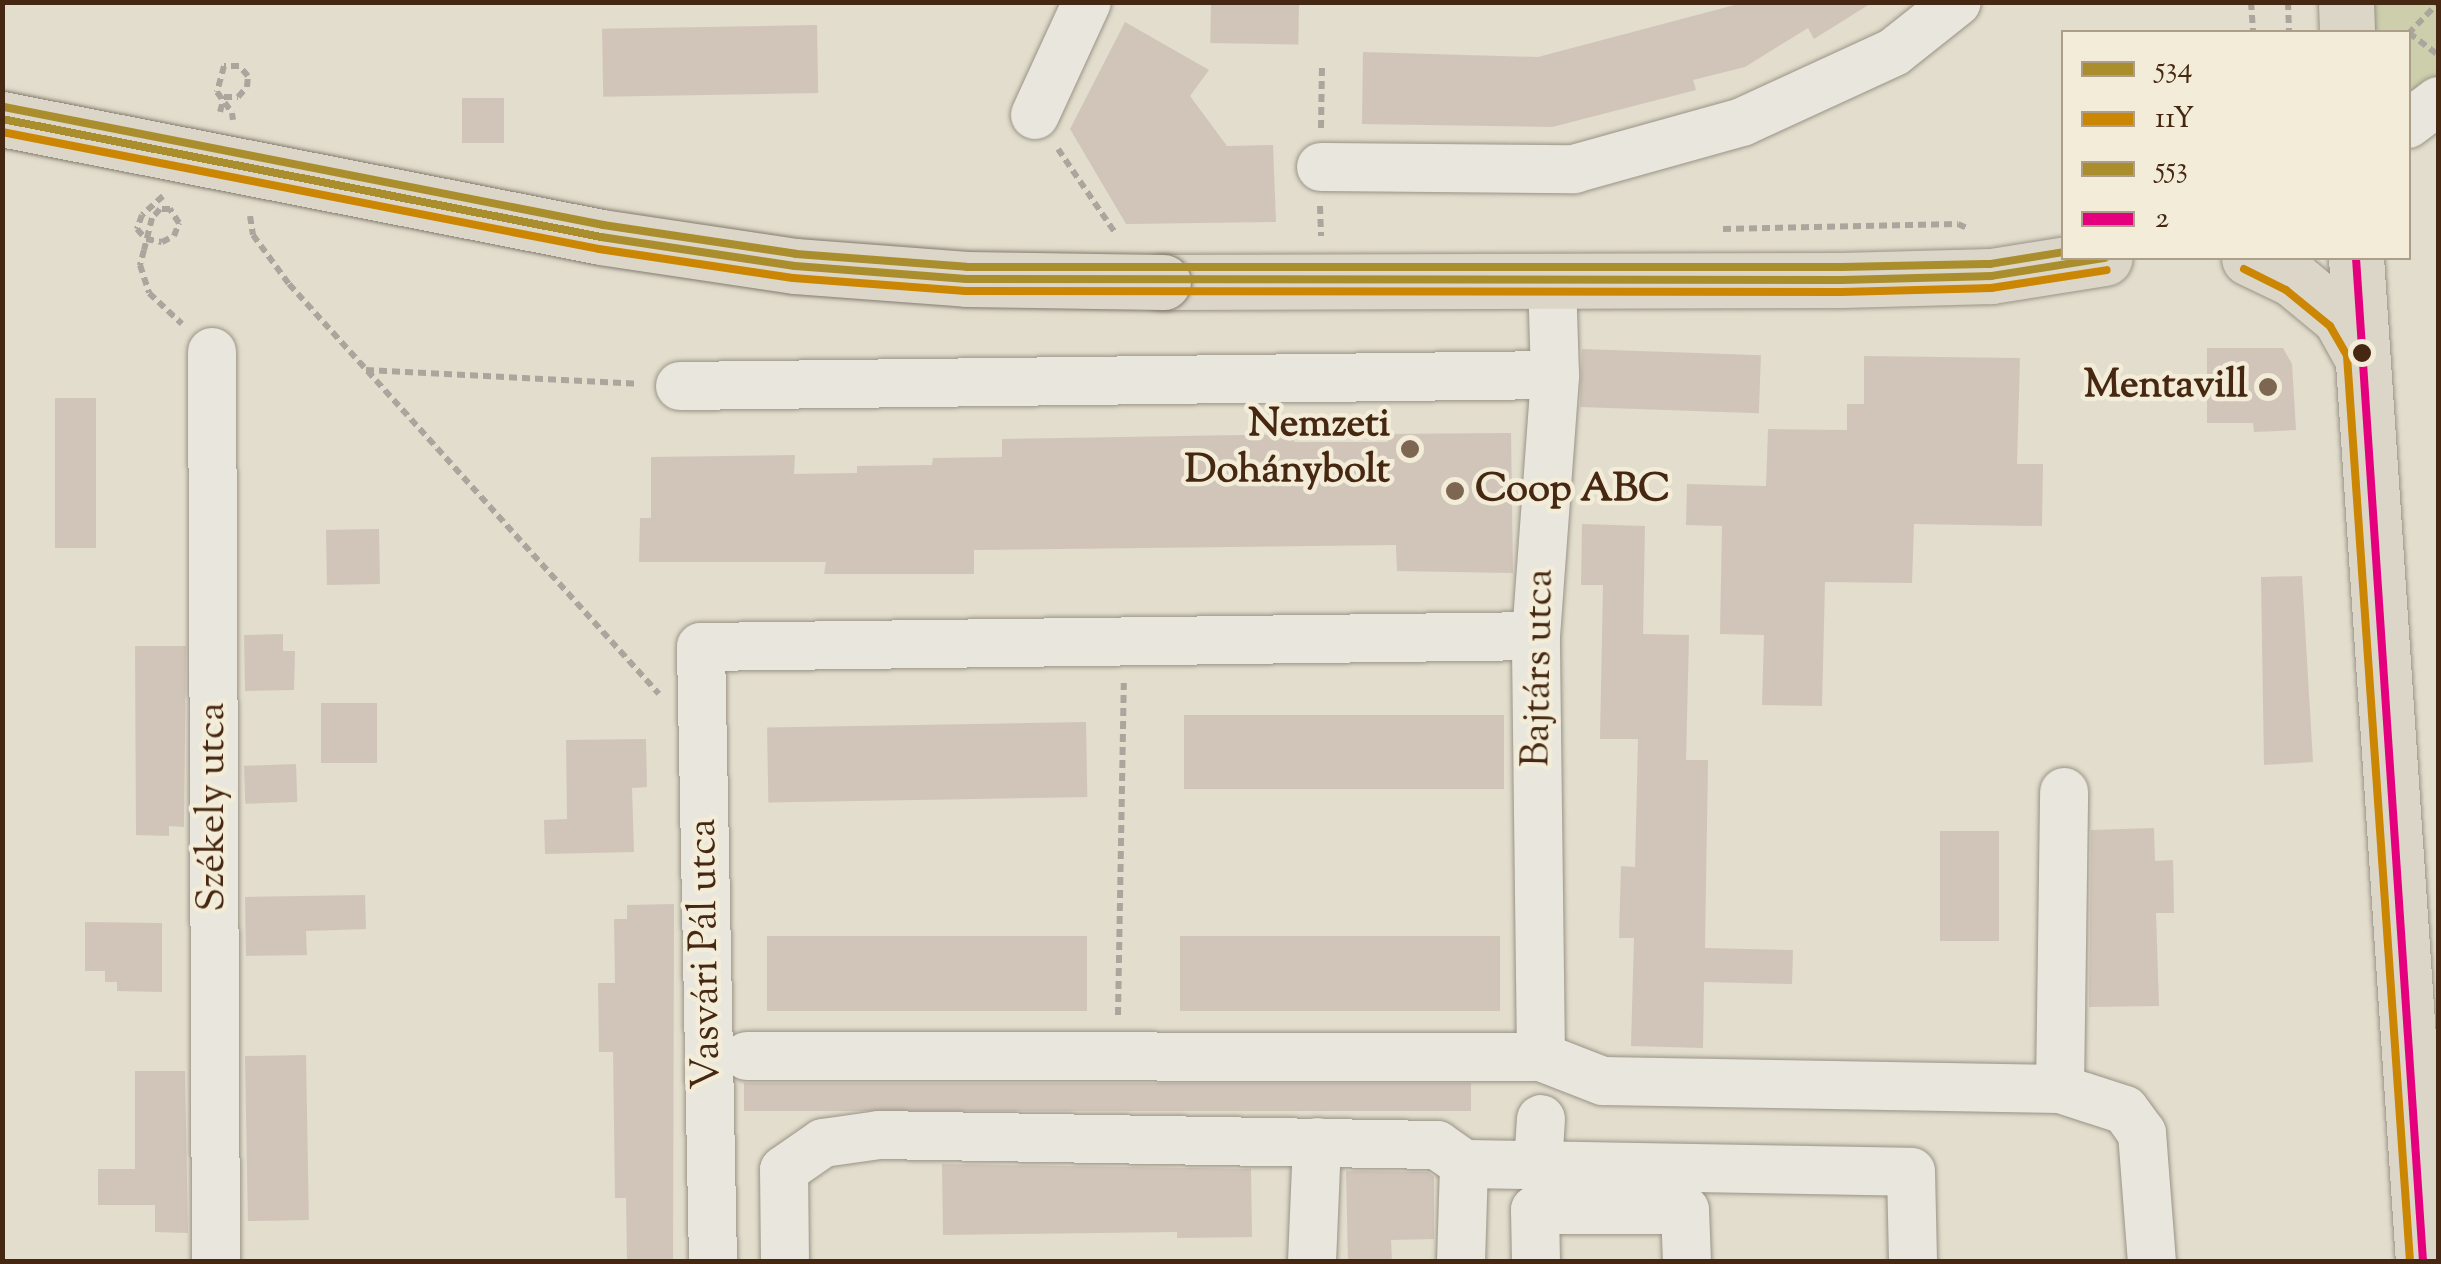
<!DOCTYPE html>
<meta charset="utf-8">
<style>
body{margin:0}
#map{position:relative;width:2441px;height:1264px;overflow:hidden;background:#e2ddcc;font-family:"Sorts Mill Goudy",serif}
div>[style]{position:absolute}
.green>*{inset:0;background:#cdceac}
.building>*{inset:0;background:#d1c5b9;transform-origin:0 0}
.path>*{height:6px;margin-top:-3px;transform-origin:0;background:repeating-linear-gradient(90deg,#aba69d 0 8px,transparent 0 13px)}
.roads{filter:drop-shadow(0 0 2px #9a9387) drop-shadow(0 0 2px #9a9387)}
.minor>*{height:48px;margin:-24px;padding:0 24px;transform-origin:24px;border-radius:24px;background:#e9e6dd}
.major>*{height:55px;margin:-27.5px;padding:0 27.5px;transform-origin:27.5px;border-radius:27.5px;background:#dcd6c9}
.bridges{filter:drop-shadow(0 0 2px #837b6f) drop-shadow(0 0 2px #837b6f)}
.major-bridge>*{height:55px;margin:-27.5px;padding:0 27.5px;transform-origin:27.5px;border-radius:27.5px;background:#dcd6c9}
.bus-1>*{height:8px;margin:-4px;padding:0 4px;transform-origin:4px;border-radius:4px;background:#aa8e2d}
.bus-2>*{height:8px;margin:-4px;padding:0 4px;transform-origin:4px;border-radius:4px;background:#cb8604}
.bus-3>*{height:8px;margin:-4px;padding:0 4px;transform-origin:4px;border-radius:4px;background:#aa8e2d}
.bus-4>*{height:8px;margin:-4px;padding:0 4px;transform-origin:4px;border-radius:4px;background:#e5007d}
.dots>*{width:28px;height:28px;translate:-50% -50%;box-sizing:border-box;border:5px solid #f2ecd8;border-radius:50%}
span{translate:-50% -50%;white-space:nowrap;text-align:center;line-height:1.15;-webkit-text-stroke:9px #f2ecd8;paint-order:stroke}
.poi-label{font-size:40px;color:#462812;font-weight:700}
.right{translate:-100% -50%;text-align:right}
.left{translate:0 -50%;text-align:left}
.street-label{font-size:40px;color:#462812}
.frame{position:absolute;inset:0;border:5px solid #462812;pointer-events:none}
.legend{position:absolute;left:2061px;top:30px;width:350px;height:230px;box-sizing:border-box;background:#f2ecd8;border:2px solid #ad9e89;margin:0;padding:12px 18px;list-style:none;font-size:30px;color:#462812}
.legend li{display:flex;align-items:center;gap:20px;height:50px}
.legend b{width:50px;border:2px solid #ad9e89}
</style>
<div id="map">
<div class="green">
<i style="clip-path:polygon(2346px 3px,2438px 3px,2438px 101px,2409px 124px,2408px 32px,2347px 32px)"></i>
</div>
<div class="building">
<i style="left:1211px;top:2px;width:88px;height:41px;rotate:1deg"></i>
<i style="clip-path:polygon(1746px 2px,1873px 2px,1814px 39px,1808px 28px,1745px 67px,1693px 80px,1696px 90px,1552px 127px,1362px 124px,1363px 52px,1538px 57px)"></i>
<i style="clip-path:polygon(1125px 22px,1209px 70px,1190px 96px,1227px 146px,1273px 145px,1276px 222px,1126px 224px,1070px 129px)"></i>
<i style="left:817px;top:25px;width:68px;height:215px;rotate:89deg"></i>
<i style="left:462px;top:98px;width:42px;height:45px"></i>
<i style="clip-path:polygon(2207px 348px,2283px 348px,2292px 364px,2296px 430px,2254px 432px,2253px 423px,2207px 423px)"></i>
<i style="left:1582px;top:349px;width:179px;height:58px;rotate:2deg"></i>
<i style="clip-path:polygon(1864px 356px,2020px 358px,2017px 464px,2043px 464px,2042px 526px,1914px 524px,1912px 583px,1825px 582px,1822px 706px,1762px 705px,1764px 635px,1720px 634px,1722px 526px,1686px 525px,1687px 484px,1766px 486px,1768px 429px,1847px 430px,1847px 404px,1864px 404px)"></i>
<i style="left:55px;top:398px;width:41px;height:150px"></i>
<i style="clip-path:polygon(1511px 433px,1513px 573px,1397px 571px,1396px 545px,974px 550px,974px 574px,824px 574px,826px 562px,639px 562px,640px 518px,651px 518px,651px 457px,795px 455px,794px 474px,857px 473px,857px 466px,932px 465px,933px 458px,1002px 457px,1002px 439px,1294px 434px,1294px 442px,1388px 442px,1386px 434px)"></i>
<i style="clip-path:polygon(1582px 524px,1645px 526px,1643px 634px,1689px 635px,1686px 760px,1708px 760px,1705px 948px,1793px 950px,1792px 984px,1704px 982px,1703px 1048px,1631px 1046px,1634px 938px,1619px 938px,1621px 866px,1635px 867px,1638px 739px,1600px 739px,1603px 585px,1581px 585px)"></i>
<i style="left:379px;top:529px;width:55px;height:53px;rotate:89deg"></i>
<i style="clip-path:polygon(2302px 576px,2313px 762px,2264px 765px,2261px 577px)"></i>
<i style="clip-path:polygon(283px 634px,283px 651px,295px 651px,294px 690px,245px 691px,244px 635px)"></i>
<i style="clip-path:polygon(135px 646px,186px 646px,184px 827px,169px 826px,169px 836px,136px 835px)"></i>
<i style="left:321px;top:703px;width:56px;height:60px"></i>
<i style="left:1504px;top:715px;width:74px;height:320px;rotate:90deg"></i>
<i style="left:1086px;top:722px;width:75px;height:319px;rotate:89deg"></i>
<i style="clip-path:polygon(646px 739px,647px 787px,632px 788px,634px 852px,545px 854px,544px 820px,567px 819px,566px 740px)"></i>
<i style="left:296px;top:764px;width:38px;height:52px;rotate:88deg"></i>
<i style="clip-path:polygon(2154px 828px,2155px 861px,2173px 860px,2174px 913px,2156px 913px,2159px 1006px,2089px 1007px,2091px 830px)"></i>
<i style="left:1940px;top:831px;width:59px;height:110px"></i>
<i style="clip-path:polygon(365px 895px,366px 929px,306px 931px,307px 955px,246px 956px,245px 897px)"></i>
<i style="clip-path:polygon(674px 904px,673px 1262px,627px 1262px,626px 1198px,615px 1198px,613px 1052px,599px 1052px,598px 983px,615px 983px,614px 919px,627px 919px,627px 905px)"></i>
<i style="clip-path:polygon(85px 922px,162px 923px,162px 992px,117px 991px,117px 982px,105px 982px,105px 971px,85px 971px)"></i>
<i style="left:1087px;top:936px;width:75px;height:320px;rotate:90deg"></i>
<i style="left:1180px;top:936px;width:320px;height:75px"></i>
<i style="left:306px;top:1055px;width:165px;height:61px;rotate:89deg"></i>
<i style="clip-path:polygon(135px 1071px,185px 1071px,188px 1233px,155px 1232px,155px 1205px,98px 1205px,98px 1169px,135px 1169px)"></i>
<i style="left:744px;top:1083px;width:727px;height:28px"></i>
<i style="clip-path:polygon(942px 1164px,1251px 1169px,1252px 1237px,1177px 1238px,1177px 1232px,943px 1235px)"></i>
<i style="clip-path:polygon(1346px 1171px,1428px 1172px,1434px 1177px,1434px 1239px,1391px 1240px,1392px 1262px,1348px 1262px)"></i>
</div>
<div class="path">
<i style="left:2251px;top:2px;width:30px;rotate:86deg"></i>
<i style="left:2288px;top:2px;width:30px;rotate:88deg"></i>
<i style="left:2409px;top:33px;width:36px;rotate:37deg"></i>
<i style="left:2408px;top:34px;width:43px;rotate:-45.9deg"></i>
<i style="left:220px;top:112px;width:16px;rotate:-75deg"></i>
<i style="left:224px;top:97px;width:14px"></i>
<i style="left:238px;top:97px;width:13px;rotate:-48deg"></i>
<i style="left:247px;top:87px;width:11px;rotate:-85deg"></i>
<i style="left:248px;top:76px;width:13px;rotate:-132deg"></i>
<i style="left:239px;top:66px;width:15px;rotate:180deg"></i>
<i style="left:224px;top:66px;width:27px;rotate:105deg"></i>
<i style="left:217px;top:92px;width:26px;rotate:54deg"></i>
<i style="left:232px;top:113px;width:7px;rotate:82deg"></i>
<i style="left:1321px;top:128px;width:64px;rotate:-89.1deg"></i>
<i style="left:1058px;top:149px;width:103px;rotate:55.7deg"></i>
<i style="left:163px;top:196px;width:28px;rotate:138deg"></i>
<i style="left:142px;top:215px;width:15px;rotate:110deg"></i>
<i style="left:137px;top:229px;width:13px;rotate:48deg"></i>
<i style="left:146px;top:239px;width:16px;rotate:11deg"></i>
<i style="left:162px;top:242px;width:13px;rotate:-27deg"></i>
<i style="left:174px;top:236px;width:14px;rotate:-69deg"></i>
<i style="left:179px;top:223px;width:17px;rotate:-123deg"></i>
<i style="left:170px;top:209px;width:10px;rotate:180deg"></i>
<i style="left:160px;top:209px;width:12px;rotate:132deg"></i>
<i style="left:152px;top:218px;width:33px;rotate:104deg"></i>
<i style="left:144px;top:250px;width:16px;rotate:105deg"></i>
<i style="left:140px;top:265px;width:29px;rotate:72deg"></i>
<i style="left:149px;top:293px;width:45px;rotate:43.2deg"></i>
<i style="left:1320px;top:206px;width:30px;rotate:88deg"></i>
<i style="left:250px;top:216px;width:19px;rotate:81deg"></i>
<i style="left:253px;top:235px;width:61px;rotate:53.7deg"></i>
<i style="left:289px;top:284px;width:552px;rotate:47.94deg"></i>
<i style="left:1723px;top:229px;width:235px;rotate:-1.2deg"></i>
<i style="left:1958px;top:224px;width:12px;rotate:24deg"></i>
<i style="left:366px;top:370px;width:272px;rotate:2.9deg"></i>
<i style="left:1118px;top:1015px;width:332px;rotate:-89deg"></i>
</div>
<div class="roads">
<div class="minor">
<i style="left:1035px;top:115px;width:124px;rotate:-65.3deg"></i>
<i style="left:2408px;top:124px;width:38px;rotate:-37deg"></i>
<i style="left:1321px;top:167px;width:253px;rotate:0.5deg"></i>
<i style="left:1574px;top:169px;width:174px;rotate:-15.6deg"></i>
<i style="left:1742px;top:122px;width:167px;rotate:-24.7deg"></i>
<i style="left:1894px;top:52px;width:80px;rotate:-38.4deg"></i>
<i style="left:212px;top:352px;width:910px;rotate:89.75deg"></i>
<i style="left:680px;top:386px;width:875px;rotate:-0.72deg"></i>
<i style="left:747px;top:1056px;width:794px;rotate:0.07deg"></i>
<i style="left:1541px;top:1057px;width:66px;rotate:21.2deg"></i>
<i style="left:1603px;top:1081px;width:457px;rotate:1deg"></i>
<i style="left:2060px;top:1089px;width:68px;rotate:17.9deg"></i>
<i style="left:2125px;top:1110px;width:29px;rotate:54deg"></i>
<i style="left:2142px;top:1133px;width:129px;rotate:85.6deg"></i>
<i style="left:1541px;top:1057px;width:421px;rotate:-90.7deg"></i>
<i style="left:1536px;top:636px;width:262px;rotate:-85.8deg"></i>
<i style="left:1555px;top:375px;width:96px;rotate:-91.8deg"></i>
<i style="left:2060px;top:1089px;width:297px;rotate:-89.2deg"></i>
<i style="left:1538px;top:1165px;width:46px;rotate:-86.3deg"></i>
<i style="left:713px;top:1262px;width:615px;rotate:-91.12deg"></i>
<i style="left:701px;top:647px;width:835px;rotate:-0.75deg"></i>
<i style="left:785px;top:1262px;width:92px;rotate:-90.6deg"></i>
<i style="left:784px;top:1170px;width:47px;rotate:-34.7deg"></i>
<i style="left:823px;top:1143px;width:57px;rotate:-8.1deg"></i>
<i style="left:879px;top:1135px;width:558px;rotate:1.03deg"></i>
<i style="left:1437px;top:1145px;width:33px;rotate:35deg"></i>
<i style="left:1312px;top:1262px;width:120px;rotate:-87.6deg"></i>
<i style="left:1461px;top:1262px;width:98px;rotate:-88.2deg"></i>
<i style="left:1464px;top:1164px;width:447px;rotate:1deg"></i>
<i style="left:1911px;top:1172px;width:90px;rotate:88.7deg"></i>
<i style="left:1536px;top:1262px;width:52px;rotate:-91.1deg"></i>
<i style="left:1535px;top:1210px;width:150px"></i>
<i style="left:1685px;top:1210px;width:52px;rotate:87.8deg"></i>
</div>
<div class="major">
<i style="left:2346px;top:2px;width:30px;rotate:88deg"></i>
<i style="left:2249px;top:258px;width:49px;rotate:25.5deg"></i>
<i style="left:2293px;top:279px;width:61px;rotate:39.7deg"></i>
<i style="left:2340px;top:318px;width:39px;rotate:61deg"></i>
<i style="left:2356px;top:258px;width:1006px;rotate:86.18deg"></i>
<i style="left:1163px;top:282px;width:678px;rotate:-0.17deg"></i>
<i style="left:1841px;top:280px;width:150px;rotate:-1.5deg"></i>
<i style="left:1991px;top:276px;width:115px;rotate:-9deg"></i>
</div>
</div>
<div class="bridges">
<div class="major-bridge">
<i style="left:2px;top:119px;width:611px;rotate:11.14deg"></i>
<i style="left:601px;top:237px;width:196px;rotate:8.5deg"></i>
<i style="left:795px;top:266px;width:172px;rotate:4.3deg"></i>
<i style="left:967px;top:279px;width:196px;rotate:0.9deg"></i>
</div>
</div>
<div class="bus-1">
<i style="left:2px;top:119px;width:611px;rotate:11.14deg"></i>
<i style="left:601px;top:237px;width:196px;rotate:8.5deg"></i>
<i style="left:795px;top:266px;width:172px;rotate:4.3deg"></i>
<i style="left:967px;top:279px;width:874px;rotate:0.07deg"></i>
<i style="left:1841px;top:280px;width:150px;rotate:-1.5deg"></i>
<i style="left:1991px;top:276px;width:115px;rotate:-9deg"></i>
</div>
<div class="bus-2">
<i style="left:2px;top:132px;width:608px;rotate:11.09deg"></i>
<i style="left:599px;top:249px;width:196px;rotate:8.5deg"></i>
<i style="left:793px;top:278px;width:173px;rotate:4.3deg"></i>
<i style="left:966px;top:291px;width:875px;rotate:0.07deg"></i>
<i style="left:1841px;top:292px;width:150px;rotate:-1.5deg"></i>
<i style="left:1991px;top:288px;width:117px;rotate:-8.8deg"></i>
<i style="left:2244px;top:269px;width:47px;rotate:26.6deg"></i>
<i style="left:2286px;top:290px;width:57px;rotate:39.3deg"></i>
<i style="left:2330px;top:326px;width:34px;rotate:60deg"></i>
<i style="left:2347px;top:356px;width:908px;rotate:86.02deg"></i>
</div>
<div class="bus-3">
<i style="left:4px;top:107px;width:611px;rotate:11.14deg"></i>
<i style="left:603px;top:225px;width:195px;rotate:8.5deg"></i>
<i style="left:796px;top:254px;width:171px;rotate:4.3deg"></i>
<i style="left:967px;top:267px;width:874px"></i>
<i style="left:1841px;top:267px;width:149px;rotate:-1.2deg"></i>
<i style="left:1990px;top:264px;width:75px;rotate:-9.2deg"></i>
</div>
<div class="bus-4">
<i style="left:2356px;top:258px;width:1006px;rotate:86.18deg"></i>
</div>
<div class="dots">
<i style="left:2362px;top:353px;background:#462812"></i>
<i style="left:2268px;top:387px;background:#7d6753"></i>
<i style="left:1410px;top:449px;background:#7d6753"></i>
<i style="left:1455px;top:491px;background:#7d6753"></i>
</div>
<div class="poi-label">
<span class="right" style="left:2248px;top:387px">Mentavill</span>
<span class="right" style="left:1390px;top:449px">Nemzeti<br>Dohánybolt</span>
<span class="left" style="left:1475px;top:491px">Coop ABC</span>
</div>
<div class="street-label">
<span style="left:1540px;top:668px;rotate:-89deg">Bajtárs utca</span>
<span style="left:214px;top:807px;rotate:-90deg">Székely utca</span>
<span style="left:707px;top:954px;rotate:-91deg">Vasvári Pál utca</span>
</div>
<div class="frame"></div>
<ul class="legend">
<li><b style="height:12px;background:#aa8e2d"></b>534</li>
<li><b style="height:12px;background:#cb8604"></b>11Y</li>
<li><b style="height:12px;background:#aa8e2d"></b>553</li>
<li><b style="height:12px;background:#e5007d"></b>2</li>
</ul>
</div>
